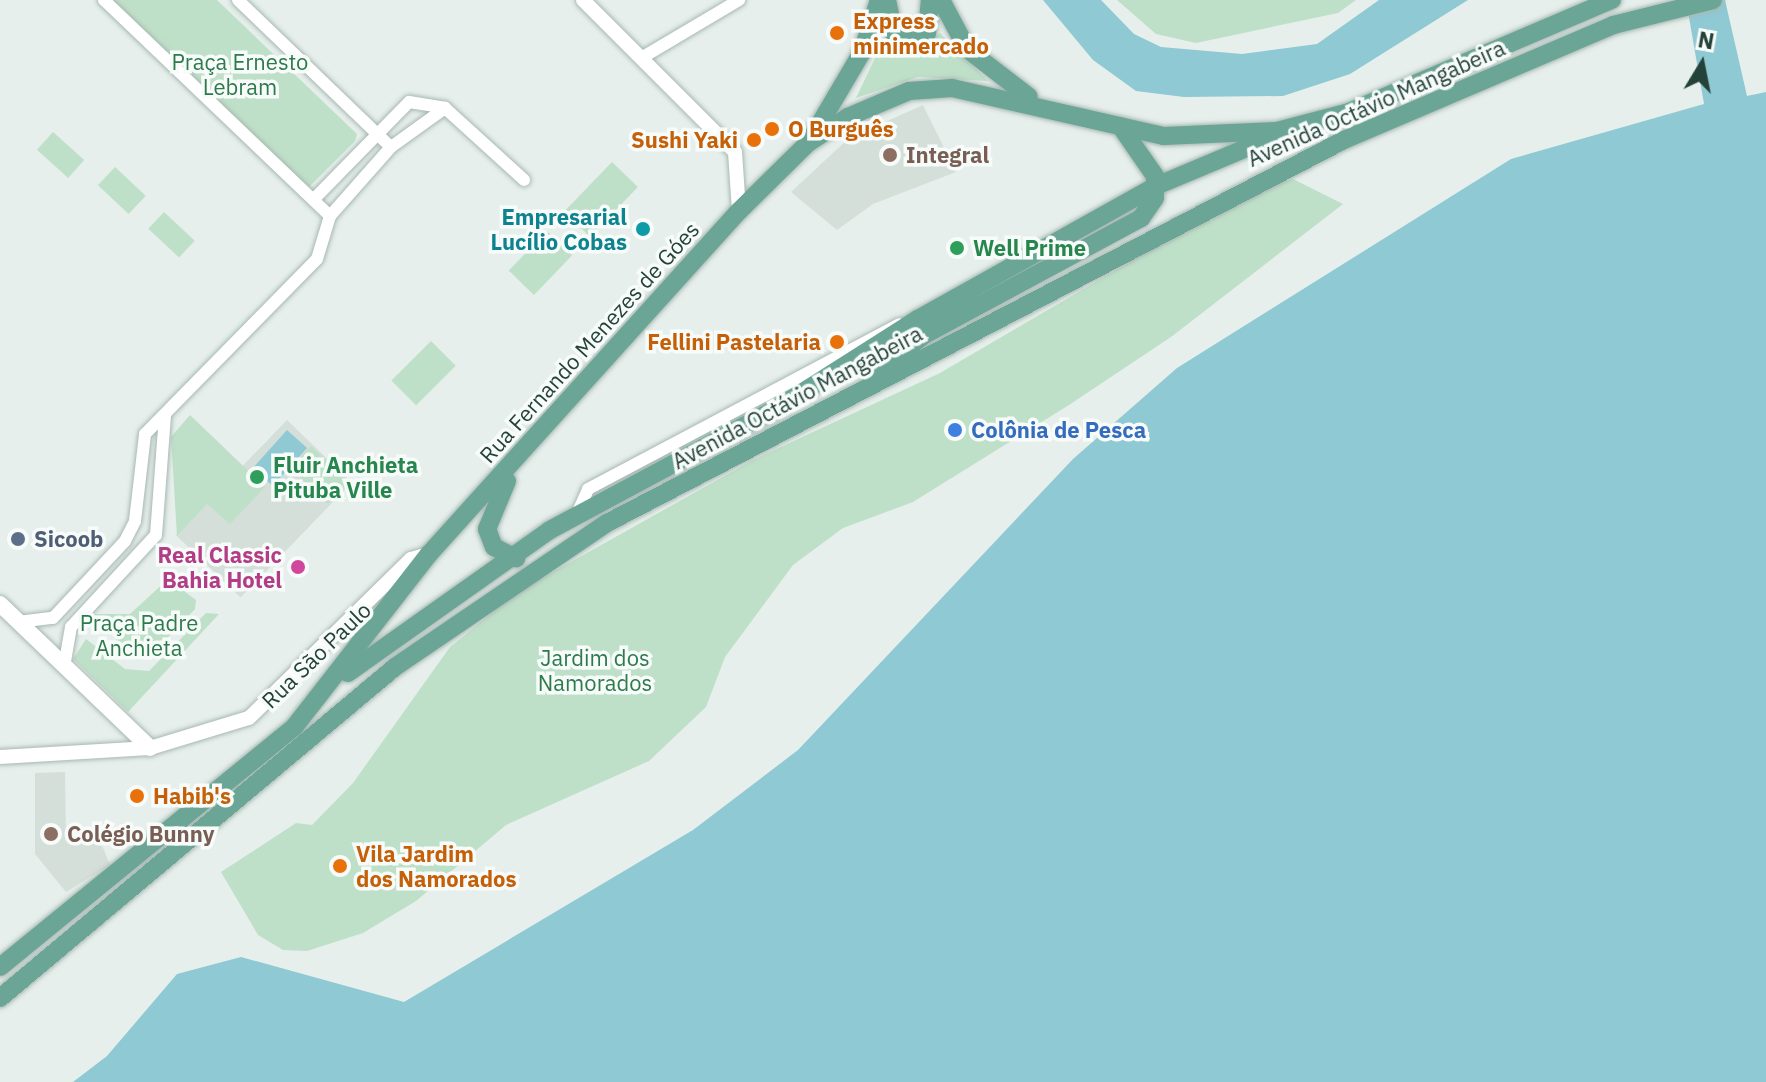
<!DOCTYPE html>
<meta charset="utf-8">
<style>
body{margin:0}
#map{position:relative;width:1766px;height:1082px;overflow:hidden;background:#e6efeb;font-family:"IBM Plex Sans",sans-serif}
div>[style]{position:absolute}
.built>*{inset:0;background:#d4dfda;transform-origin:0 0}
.green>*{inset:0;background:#bfe0c8;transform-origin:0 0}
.water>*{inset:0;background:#8ec9d4;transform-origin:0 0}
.roads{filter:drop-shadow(0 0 2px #a8b8b2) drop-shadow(0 0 2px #a8b8b2)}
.minor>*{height:12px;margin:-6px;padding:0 6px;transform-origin:6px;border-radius:6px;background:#fff}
.tertiary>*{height:14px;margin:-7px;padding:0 7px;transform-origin:7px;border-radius:7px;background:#fff}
.secondary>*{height:16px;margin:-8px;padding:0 8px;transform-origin:8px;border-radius:8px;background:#fff}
.primary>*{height:18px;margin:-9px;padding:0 9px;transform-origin:9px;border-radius:9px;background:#6aa596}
.dots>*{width:22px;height:22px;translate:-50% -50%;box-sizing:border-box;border:4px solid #f7fbf9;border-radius:50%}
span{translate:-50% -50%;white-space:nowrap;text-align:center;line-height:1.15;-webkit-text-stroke:7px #f7fbf9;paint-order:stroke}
.food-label{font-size:22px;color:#c56008;font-weight:700}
.left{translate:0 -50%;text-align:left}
.right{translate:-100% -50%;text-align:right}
.park-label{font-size:22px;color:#2d7a4b}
.street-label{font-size:22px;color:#24423a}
.education-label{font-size:22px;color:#785e54;font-weight:700}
.culture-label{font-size:22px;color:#0d838f;font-weight:700}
.leisure-label{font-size:22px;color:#27864d;font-weight:700}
.shop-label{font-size:22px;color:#366cbe;font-weight:700}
.service-label{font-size:22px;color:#4e5e75;font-weight:700}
.hotel-label{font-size:22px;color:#b23c85;font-weight:700}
.north{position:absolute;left:1662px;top:24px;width:80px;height:80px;-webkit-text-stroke:6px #f7fbf9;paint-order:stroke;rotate:10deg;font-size:22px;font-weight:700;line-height:32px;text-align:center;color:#24423a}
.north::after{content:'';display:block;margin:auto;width:28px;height:36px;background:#24423a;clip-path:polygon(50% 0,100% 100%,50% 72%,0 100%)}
</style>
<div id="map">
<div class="built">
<i style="clip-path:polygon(923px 105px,956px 172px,873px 204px,837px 230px,791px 192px,849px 138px)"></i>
<i style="left:287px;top:420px;width:90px;height:160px;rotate:44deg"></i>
<i style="clip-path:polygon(65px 772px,66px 840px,95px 828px,110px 865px,66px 892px,35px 854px,35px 773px)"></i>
</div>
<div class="green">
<i style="clip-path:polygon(109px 0,217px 0,357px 134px,355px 141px,308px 188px)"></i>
<i style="clip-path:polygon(1117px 0,1356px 0,1338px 13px,1196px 43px,1156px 34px)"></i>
<i style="clip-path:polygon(940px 33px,988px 81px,918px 77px,856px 98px,884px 39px,916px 52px)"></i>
<i style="left:53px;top:132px;width:42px;height:24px;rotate:42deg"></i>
<i style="left:612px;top:162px;width:36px;height:69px;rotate:44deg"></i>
<i style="left:115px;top:167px;width:42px;height:25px;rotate:43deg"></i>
<i style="clip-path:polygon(1293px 179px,1343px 204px,1171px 337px,1069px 405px,913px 502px,843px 528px,793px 565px,725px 657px,706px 707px,649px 761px,506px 825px,416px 901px,363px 933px,307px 951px,283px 950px,258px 935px,221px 872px,296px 823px,312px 825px,353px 783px,450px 647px,519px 591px,753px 460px,940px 373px,1251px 191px)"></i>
<i style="left:164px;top:212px;width:42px;height:23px;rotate:43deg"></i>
<i style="left:547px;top:231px;width:35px;height:55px;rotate:44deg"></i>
<i style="left:431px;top:341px;width:35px;height:56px;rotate:45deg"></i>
<i style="clip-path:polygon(190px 415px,265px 487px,230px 524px,207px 504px,177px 536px,171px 437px)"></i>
<i style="left:311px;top:446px;width:52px;height:30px;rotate:44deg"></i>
<i style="clip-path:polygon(168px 579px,196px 600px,195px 609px,149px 657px,137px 660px,91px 614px,130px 614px)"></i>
<i style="clip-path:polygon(206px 613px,219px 614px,128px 712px,73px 659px,86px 639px,125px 669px,149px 671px)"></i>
</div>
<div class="water">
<i style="clip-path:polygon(1043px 0,1101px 0,1134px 34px,1161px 47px,1242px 54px,1317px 44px,1379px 0,1468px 0,1350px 74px,1283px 96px,1184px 97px,1136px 91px,1093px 60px)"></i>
<i style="clip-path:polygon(1686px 0,1725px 0,1747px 96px,1766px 92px,1766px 1082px,73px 1082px,107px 1056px,177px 974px,241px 957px,404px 1002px,693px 830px,798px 750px,1073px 459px,1177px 368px,1511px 159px,1704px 104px)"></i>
<i style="left:287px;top:430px;width:27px;height:51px;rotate:42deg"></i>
</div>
<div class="roads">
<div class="minor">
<i style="left:104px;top:0;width:313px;rotate:43.7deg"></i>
<i style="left:238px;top:0;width:212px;rotate:43.9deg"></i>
<i style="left:643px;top:57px;width:112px;rotate:-30.7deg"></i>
<i style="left:314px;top:199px;width:136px;rotate:-45.6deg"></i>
<i style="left:409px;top:102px;width:36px;rotate:9deg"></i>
<i style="left:445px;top:108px;width:107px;rotate:42.3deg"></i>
<i style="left:577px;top:514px;width:27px;rotate:-66deg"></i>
<i style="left:588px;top:489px;width:352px;rotate:-27.9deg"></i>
<i style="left:18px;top:622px;width:35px;rotate:-7deg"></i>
<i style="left:53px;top:618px;width:105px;rotate:-46.9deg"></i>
<i style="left:125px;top:541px;width:22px;rotate:-63deg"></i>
<i style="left:135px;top:521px;width:88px;rotate:-83.4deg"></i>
<i style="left:145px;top:434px;width:245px;rotate:-45.5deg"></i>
<i style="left:317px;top:259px;width:45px;rotate:-73.2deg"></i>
<i style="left:330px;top:216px;width:92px;rotate:-48.5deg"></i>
<i style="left:391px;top:147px;width:67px;rotate:-35.8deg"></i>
<i style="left:64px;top:667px;width:41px;rotate:-80.1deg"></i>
<i style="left:71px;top:627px;width:125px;rotate:-47.3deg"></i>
<i style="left:156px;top:535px;width:120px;rotate:-85.7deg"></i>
</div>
<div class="tertiary">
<i style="left:583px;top:0;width:215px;rotate:45deg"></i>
<i style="left:735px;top:152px;width:59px;rotate:86.1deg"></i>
<i style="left:0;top:757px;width:150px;rotate:-3.4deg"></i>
<i style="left:150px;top:748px;width:103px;rotate:-16.9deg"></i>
<i style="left:249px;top:718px;width:227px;rotate:-44.5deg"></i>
<i style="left:411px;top:559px;width:19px;rotate:-16deg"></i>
</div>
<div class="secondary">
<i style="left:0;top:604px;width:208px;rotate:43.8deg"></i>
</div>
<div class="primary">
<i style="left:887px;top:0;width:35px;rotate:78deg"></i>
<i style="left:894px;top:34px;width:23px;rotate:23deg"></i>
<i style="left:915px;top:43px;width:16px;rotate:-40deg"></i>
<i style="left:927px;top:33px;width:33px;rotate:-85deg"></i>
<i style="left:941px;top:0;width:55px;rotate:62deg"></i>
<i style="left:967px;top:49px;width:78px;rotate:37.7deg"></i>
<i style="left:812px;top:137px;width:99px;rotate:-59.5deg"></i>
<i style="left:862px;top:52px;width:55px;rotate:-71.9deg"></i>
<i style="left:871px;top:377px;width:68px;rotate:-38.4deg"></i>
<i style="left:924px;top:335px;width:247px;rotate:-28.3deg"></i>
<i style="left:1141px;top:218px;width:24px;rotate:-55deg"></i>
<i style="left:1155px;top:198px;width:22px;rotate:-90deg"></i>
<i style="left:1155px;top:176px;width:60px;rotate:-124.8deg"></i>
<i style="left:507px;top:481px;width:52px;rotate:112.6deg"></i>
<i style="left:487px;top:529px;width:19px;rotate:69deg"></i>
<i style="left:494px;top:547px;width:25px;rotate:27deg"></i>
<i style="left:348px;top:673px;width:247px;rotate:-35.3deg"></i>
<i style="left:550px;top:530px;width:256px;rotate:-28.2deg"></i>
<i style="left:776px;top:409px;width:168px;rotate:-32.4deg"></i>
<i style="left:918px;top:319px;width:273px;rotate:-29.2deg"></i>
<i style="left:1156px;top:186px;width:121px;rotate:-22.8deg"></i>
<i style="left:0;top:967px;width:381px;rotate:-39.2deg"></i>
<i style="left:295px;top:726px;width:218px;rotate:-52.1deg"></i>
<i style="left:429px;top:554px;width:462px;rotate:-47.9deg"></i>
<i style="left:739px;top:211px;width:97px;rotate:-44.6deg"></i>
<i style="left:808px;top:143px;width:48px;rotate:-33deg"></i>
<i style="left:848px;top:117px;width:66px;rotate:-23.1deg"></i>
<i style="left:909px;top:91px;width:43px;rotate:-4deg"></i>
<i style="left:952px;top:88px;width:217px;rotate:12.8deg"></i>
<i style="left:1164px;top:136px;width:113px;rotate:-2.5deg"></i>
<i style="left:1277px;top:131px;width:74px;rotate:-14.8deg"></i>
<i style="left:1349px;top:112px;width:286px;rotate:-23.1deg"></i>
<i style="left:0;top:998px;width:515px;rotate:-39.96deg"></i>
<i style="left:395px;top:667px;width:256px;rotate:-34.2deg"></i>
<i style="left:607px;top:523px;width:831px;rotate:-27.46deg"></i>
<i style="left:1344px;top:140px;width:293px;rotate:-23.1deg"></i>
<i style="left:1613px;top:25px;width:103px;rotate:-14deg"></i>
</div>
</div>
<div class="dots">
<i style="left:837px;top:33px;background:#e8710a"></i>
<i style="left:772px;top:129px;background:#e8710a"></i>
<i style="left:754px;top:140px;background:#e8710a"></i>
<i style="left:890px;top:155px;background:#8d6e63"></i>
<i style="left:643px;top:229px;background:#0f9aa8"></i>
<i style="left:957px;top:248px;background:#2e9e5b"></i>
<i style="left:837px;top:342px;background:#e8710a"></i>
<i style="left:955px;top:430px;background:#3f7fe0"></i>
<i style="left:257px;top:477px;background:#2e9e5b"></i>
<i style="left:18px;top:539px;background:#5c6f8a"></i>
<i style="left:298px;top:567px;background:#d1479c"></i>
<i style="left:137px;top:796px;background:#e8710a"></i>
<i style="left:51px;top:834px;background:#8d6e63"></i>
<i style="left:340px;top:866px;background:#e8710a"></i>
</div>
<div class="food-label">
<span class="left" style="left:853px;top:33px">Express<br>minimercado</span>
<span class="left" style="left:788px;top:129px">O Burguês</span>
<span class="right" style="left:738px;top:140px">Sushi Yaki</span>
<span class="right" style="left:821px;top:342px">Fellini Pastelaria</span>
<span class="left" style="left:153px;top:796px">Habib's</span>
<span class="left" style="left:356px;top:866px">Vila Jardim<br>dos Namorados</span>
</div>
<div class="park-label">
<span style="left:240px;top:74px">Praça Ernesto<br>Lebram</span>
<span style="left:139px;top:635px">Praça Padre<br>Anchieta</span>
<span style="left:595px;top:670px">Jardim dos<br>Namorados</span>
</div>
<div class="street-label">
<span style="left:1376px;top:103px;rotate:-24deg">Avenida Octávio Mangabeira</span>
<span style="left:589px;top:342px;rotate:-48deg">Rua Fernando Menezes de Góes</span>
<span style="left:797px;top:397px;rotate:-28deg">Avenida Octávio Mangabeira</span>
<span style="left:316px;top:655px;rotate:-44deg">Rua São Paulo</span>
</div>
<div class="education-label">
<span class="left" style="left:906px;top:155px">Integral</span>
<span class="left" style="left:67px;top:834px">Colégio Bunny</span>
</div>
<div class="culture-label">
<span class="right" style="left:627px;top:229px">Empresarial<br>Lucílio Cobas</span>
</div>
<div class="leisure-label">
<span class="left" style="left:973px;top:248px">Well Prime</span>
<span class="left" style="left:273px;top:477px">Fluir Anchieta<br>Pituba Ville</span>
</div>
<div class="shop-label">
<span class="left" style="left:971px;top:430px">Colônia de Pesca</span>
</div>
<div class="service-label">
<span class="left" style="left:34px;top:539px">Sicoob</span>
</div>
<div class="hotel-label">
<span class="right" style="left:282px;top:567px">Real Classic<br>Bahia Hotel</span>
</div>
<div class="north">N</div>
</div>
